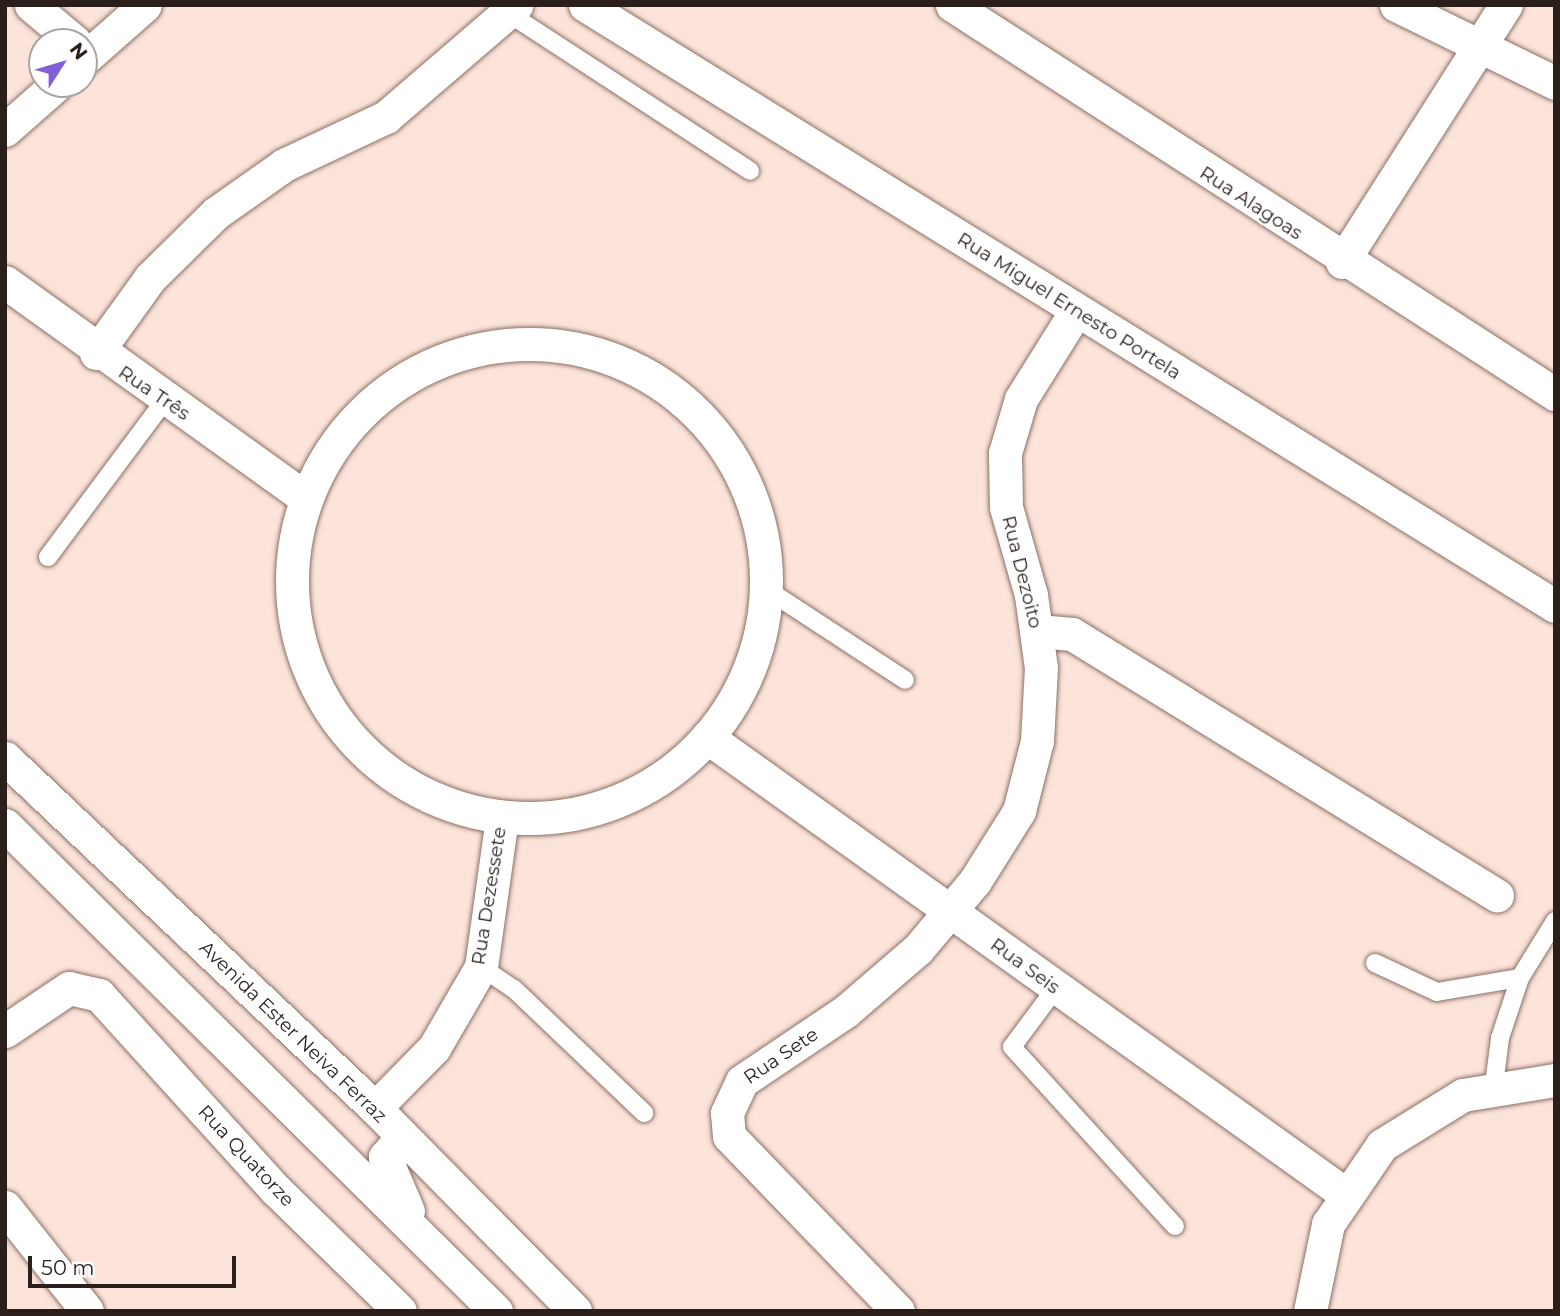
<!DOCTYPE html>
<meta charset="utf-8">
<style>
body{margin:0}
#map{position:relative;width:1560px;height:1316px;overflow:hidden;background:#fce4da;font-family:Montserrat,sans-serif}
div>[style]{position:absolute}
.roads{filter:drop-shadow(0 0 2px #8b7065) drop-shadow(0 0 2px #8b7065)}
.lane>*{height:18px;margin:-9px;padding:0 9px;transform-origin:9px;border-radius:9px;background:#fff}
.street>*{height:33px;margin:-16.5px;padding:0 16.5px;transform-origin:16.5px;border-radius:16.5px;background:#fff}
.street>.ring{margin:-16.5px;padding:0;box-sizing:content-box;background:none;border:33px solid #fff;border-radius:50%}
span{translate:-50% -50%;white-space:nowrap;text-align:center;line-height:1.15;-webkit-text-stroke:5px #fff;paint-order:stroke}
.street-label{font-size:19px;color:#2a1f1b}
.frame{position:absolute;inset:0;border:7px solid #2a1f1b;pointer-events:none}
.north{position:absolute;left:28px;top:28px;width:70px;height:70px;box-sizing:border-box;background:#fff;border:2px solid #aaa5a4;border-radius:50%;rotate:53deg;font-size:19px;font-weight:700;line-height:28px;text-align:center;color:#2a1f1b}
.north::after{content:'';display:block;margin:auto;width:24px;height:32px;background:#825ed8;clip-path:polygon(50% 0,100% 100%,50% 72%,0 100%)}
.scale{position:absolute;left:28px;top:1256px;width:208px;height:32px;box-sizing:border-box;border:4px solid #2a1f1b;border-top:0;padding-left:9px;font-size:21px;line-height:24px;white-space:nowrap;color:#2a1f1b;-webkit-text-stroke:5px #fff;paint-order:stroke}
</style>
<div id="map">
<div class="roads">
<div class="lane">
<i style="left:508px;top:13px;width:289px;rotate:33.1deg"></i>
<i style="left:48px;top:557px;width:196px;rotate:-53.3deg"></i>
<i style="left:766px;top:589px;width:166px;rotate:33.2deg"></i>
<i style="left:1375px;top:963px;width:68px;rotate:25.1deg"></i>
<i style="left:1437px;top:992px;width:84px;rotate:-9.6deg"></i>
<i style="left:481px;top:967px;width:40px;rotate:34deg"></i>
<i style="left:514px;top:989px;width:180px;rotate:43.6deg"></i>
<i style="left:1055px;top:989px;width:72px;rotate:126.6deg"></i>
<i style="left:1012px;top:1047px;width:242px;rotate:47.7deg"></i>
<i style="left:1494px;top:1085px;width:47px;rotate:-82.7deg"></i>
<i style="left:1500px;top:1038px;width:63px;rotate:-71.6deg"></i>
<i style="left:1520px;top:978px;width:67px;rotate:-58.4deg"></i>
</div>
<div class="street">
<i style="left:31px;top:5px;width:57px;rotate:40.1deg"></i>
<i style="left:585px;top:5px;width:1141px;rotate:31.78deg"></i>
<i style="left:952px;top:5px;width:718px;rotate:32.83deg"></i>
<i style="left:1396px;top:5px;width:177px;rotate:26.1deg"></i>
<i style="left:84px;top:59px;width:81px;rotate:-41.5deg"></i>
<i style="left:5px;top:130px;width:69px;rotate:-41.5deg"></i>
<i style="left:1342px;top:262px;width:305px;rotate:-57.5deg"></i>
<i style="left:5px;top:282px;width:370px;rotate:35.7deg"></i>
<i class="ring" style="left:292px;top:344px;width:441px;height:441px"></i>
<i style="left:96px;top:353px;width:92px;rotate:-54.2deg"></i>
<i style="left:150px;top:278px;width:93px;rotate:-44.6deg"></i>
<i style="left:216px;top:213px;width:83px;rotate:-35.2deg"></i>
<i style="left:284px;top:165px;width:113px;rotate:-25.2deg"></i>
<i style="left:386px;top:117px;width:172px;rotate:-40.7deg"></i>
<i style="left:1038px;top:631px;width:34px;rotate:5deg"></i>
<i style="left:1072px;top:634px;width:499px;rotate:31.6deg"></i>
<i style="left:707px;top:737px;width:783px;rotate:35.6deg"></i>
<i style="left:5px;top:758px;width:509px;rotate:43.41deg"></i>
<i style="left:375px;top:1108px;width:285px;rotate:45.4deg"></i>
<i style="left:5px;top:825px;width:691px;rotate:44.71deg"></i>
<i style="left:5px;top:1031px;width:77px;rotate:-33.9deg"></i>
<i style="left:69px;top:988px;width:31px;rotate:13deg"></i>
<i style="left:99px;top:995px;width:263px;rotate:47.8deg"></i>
<i style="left:276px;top:1190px;width:173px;rotate:44.3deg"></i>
<i style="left:375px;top:1108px;width:84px;rotate:-45.5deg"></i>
<i style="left:434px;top:1048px;width:94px;rotate:-59.9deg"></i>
<i style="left:481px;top:967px;width:151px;rotate:-82deg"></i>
<i style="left:5px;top:1207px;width:132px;rotate:51.7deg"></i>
<i style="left:408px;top:1211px;width:59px;rotate:-113.1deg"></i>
<i style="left:385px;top:1157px;width:16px;rotate:-50deg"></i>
<i style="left:395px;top:1145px;width:16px;rotate:7deg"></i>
<i style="left:898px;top:1311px;width:243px;rotate:-134deg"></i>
<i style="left:729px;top:1136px;width:23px;rotate:-95deg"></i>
<i style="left:727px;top:1113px;width:35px;rotate:-65deg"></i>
<i style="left:742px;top:1081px;width:125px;rotate:-33.9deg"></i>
<i style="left:846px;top:1011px;width:95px;rotate:-40.7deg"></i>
<i style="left:918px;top:949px;width:89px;rotate:-50deg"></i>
<i style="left:975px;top:881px;width:83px;rotate:-57.8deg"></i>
<i style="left:1019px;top:811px;width:72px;rotate:-75.6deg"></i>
<i style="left:1037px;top:741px;width:73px;rotate:-86.9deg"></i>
<i style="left:1041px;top:668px;width:74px;rotate:-97.8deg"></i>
<i style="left:1031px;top:595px;width:91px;rotate:-105.9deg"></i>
<i style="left:1006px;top:507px;width:54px;rotate:-91.1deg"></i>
<i style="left:1005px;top:453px;width:56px;rotate:-73.5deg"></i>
<i style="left:1021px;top:399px;width:104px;rotate:-58deg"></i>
<i style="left:1310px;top:1311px;width:89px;rotate:-78.3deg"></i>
<i style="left:1328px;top:1224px;width:96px;rotate:-55.6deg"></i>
<i style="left:1382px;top:1145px;width:95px;rotate:-31.7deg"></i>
<i style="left:1463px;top:1095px;width:93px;rotate:-9.3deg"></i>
</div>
</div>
<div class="street-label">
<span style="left:1251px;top:203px;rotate:33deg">Rua Alagoas</span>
<span style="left:1069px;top:306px;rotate:32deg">Rua Miguel Ernesto Portela</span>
<span style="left:154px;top:393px;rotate:34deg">Rua Três</span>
<span style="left:1022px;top:572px;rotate:76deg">Rua Dezoito</span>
<span style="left:489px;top:896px;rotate:-81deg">Rua Dezessete</span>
<span style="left:1025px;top:966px;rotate:36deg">Rua Seis</span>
<span style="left:293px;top:1032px;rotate:44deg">Avenida Ester Neiva Ferraz</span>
<span style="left:781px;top:1056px;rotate:-34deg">Rua Sete</span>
<span style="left:246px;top:1156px;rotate:47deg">Rua Quatorze</span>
</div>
<div class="frame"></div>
<div class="north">N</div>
<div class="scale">50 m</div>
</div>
